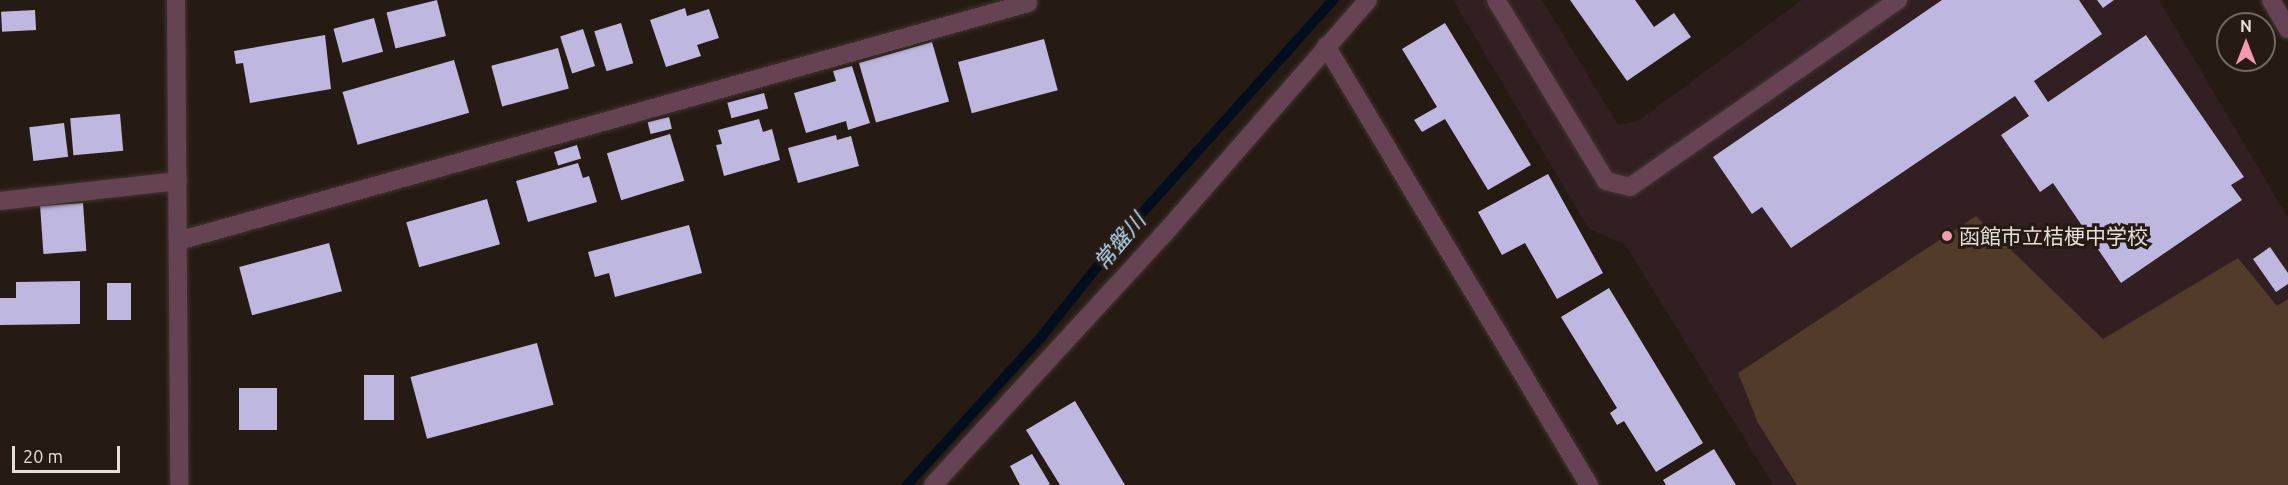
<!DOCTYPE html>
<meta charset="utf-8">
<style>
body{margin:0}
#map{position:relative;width:2288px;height:485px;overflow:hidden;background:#261b13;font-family:Ubuntu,"Noto Sans JP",sans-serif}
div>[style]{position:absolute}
.education>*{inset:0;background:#321f22}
.green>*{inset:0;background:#533b2a}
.stream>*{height:10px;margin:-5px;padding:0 5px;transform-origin:5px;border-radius:5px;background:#000e1e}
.building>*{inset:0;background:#beb7e0;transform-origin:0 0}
.roads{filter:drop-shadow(0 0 2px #41362f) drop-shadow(0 0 2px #41362f)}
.service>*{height:18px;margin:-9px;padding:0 9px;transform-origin:9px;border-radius:9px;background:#654353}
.minor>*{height:18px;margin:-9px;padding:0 9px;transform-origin:9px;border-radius:9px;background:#654353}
.tertiary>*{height:18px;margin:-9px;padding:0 9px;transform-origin:9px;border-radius:9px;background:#654353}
.dots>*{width:16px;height:16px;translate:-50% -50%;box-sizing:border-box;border:3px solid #261b13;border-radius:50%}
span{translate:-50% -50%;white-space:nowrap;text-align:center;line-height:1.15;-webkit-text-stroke:6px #261b13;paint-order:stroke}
.poi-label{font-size:21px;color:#e6ded9}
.left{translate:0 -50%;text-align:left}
.water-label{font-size:22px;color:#b7dbf6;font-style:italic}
.north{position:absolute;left:2216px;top:12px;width:60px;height:60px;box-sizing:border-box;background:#261b13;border:2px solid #736962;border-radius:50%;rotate:0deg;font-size:16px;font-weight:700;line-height:24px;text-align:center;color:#e6ded9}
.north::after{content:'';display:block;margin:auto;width:21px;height:27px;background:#f29aaf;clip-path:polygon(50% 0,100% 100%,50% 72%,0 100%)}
.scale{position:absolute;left:12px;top:446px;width:108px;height:27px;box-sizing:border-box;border:3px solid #e6ded9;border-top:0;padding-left:8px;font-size:18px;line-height:21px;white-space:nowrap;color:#e6ded9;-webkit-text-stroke:4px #261b13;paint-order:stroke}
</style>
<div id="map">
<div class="education">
<i style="clip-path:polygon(1453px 0,1542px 0,1618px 125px,1638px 121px,1802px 0,2159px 0,2288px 218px,2288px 485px,1773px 485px,1625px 244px,1589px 229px)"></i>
</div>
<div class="green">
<i style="clip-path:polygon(1976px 216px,2103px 339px,2238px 258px,2277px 306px,2288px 299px,2288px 485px,1797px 485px,1758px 423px,1738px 373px)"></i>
</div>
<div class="stream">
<i style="left:907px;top:485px;width:200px;rotate:-47.8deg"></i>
<i style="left:1041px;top:337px;width:134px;rotate:-51.3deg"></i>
<i style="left:1125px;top:232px;width:312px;rotate:-48.1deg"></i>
</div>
<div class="building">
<i style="left:437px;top:0;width:37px;height:52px;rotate:76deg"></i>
<i style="clip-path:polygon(1570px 0,1635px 0,1654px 27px,1674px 13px,1691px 37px,1627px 81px)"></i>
<i style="clip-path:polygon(1942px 0,2079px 0,2102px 34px,2034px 81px,2048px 102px,2146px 35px,2244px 177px,2231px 185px,2242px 200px,2121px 283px,2053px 183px,2040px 192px,2001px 135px,2029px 116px,2015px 96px,1791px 248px,1762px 207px,1752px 214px,1713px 157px)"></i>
<i style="clip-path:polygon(2097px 0,2114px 0,2103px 8px)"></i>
<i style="clip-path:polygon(685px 8px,687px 16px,709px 9px,719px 38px,697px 45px,701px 56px,666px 67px,650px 20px)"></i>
<i style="left:35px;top:10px;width:20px;height:34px;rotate:87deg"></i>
<i style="left:374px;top:18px;width:35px;height:42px;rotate:75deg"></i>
<i style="left:621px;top:23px;width:42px;height:28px;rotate:73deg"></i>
<i style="clip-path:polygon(1445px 23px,1531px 165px,1488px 190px,1445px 119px,1422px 132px,1414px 120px,1437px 107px,1402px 49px)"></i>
<i style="left:583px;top:29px;width:39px;height:24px;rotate:72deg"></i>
<i style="clip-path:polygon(325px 35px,331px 89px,250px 103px,243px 63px,236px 64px,234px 51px)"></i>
<i style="left:1044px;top:39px;width:53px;height:89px;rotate:75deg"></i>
<i style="left:932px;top:42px;width:62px;height:76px;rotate:74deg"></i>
<i style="left:558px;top:48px;width:42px;height:69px;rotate:75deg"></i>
<i style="left:454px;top:60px;width:55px;height:116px;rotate:74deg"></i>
<i style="clip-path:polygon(852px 66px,870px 123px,848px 130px,846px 121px,806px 133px,794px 93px,836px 81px,833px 71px)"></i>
<i style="left:764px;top:93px;width:16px;height:38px;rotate:75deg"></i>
<i style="left:120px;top:114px;width:37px;height:50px;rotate:85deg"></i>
<i style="left:669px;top:117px;width:12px;height:22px;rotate:76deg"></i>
<i style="clip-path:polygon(759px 119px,763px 132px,772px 129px,780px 160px,724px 176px,716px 145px,722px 144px,718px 130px)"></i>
<i style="left:64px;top:123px;width:34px;height:35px;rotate:83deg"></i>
<i style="left:670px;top:134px;width:49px;height:66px;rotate:73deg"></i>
<i style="clip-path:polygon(836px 135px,837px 140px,851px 136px,859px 166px,798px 183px,788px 148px)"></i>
<i style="left:577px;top:145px;width:14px;height:24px;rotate:73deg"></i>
<i style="clip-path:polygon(578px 163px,583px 178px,589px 176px,597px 202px,528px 222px,516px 181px)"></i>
<i style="clip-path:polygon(1548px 174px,1603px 273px,1557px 299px,1525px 243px,1502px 255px,1478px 212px)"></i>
<i style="left:487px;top:199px;width:47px;height:84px;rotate:74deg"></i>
<i style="left:83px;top:203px;width:48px;height:43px;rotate:86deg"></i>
<i style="clip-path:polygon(689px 225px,702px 273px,615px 297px,609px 273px,595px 277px,588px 252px)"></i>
<i style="left:329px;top:243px;width:50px;height:93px;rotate:75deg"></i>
<i style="clip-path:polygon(2270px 247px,2288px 273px,2288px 284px,2276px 292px,2253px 259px)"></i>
<i style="clip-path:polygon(80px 281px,80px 324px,0 325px,0 298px,16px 298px,16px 282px)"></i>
<i style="left:107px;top:283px;width:24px;height:37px"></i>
<i style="clip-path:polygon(1609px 288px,1703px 443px,1656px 472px,1624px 421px,1617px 425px,1610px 413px,1617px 408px,1561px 317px)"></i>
<i style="left:537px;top:343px;width:64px;height:131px;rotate:75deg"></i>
<i style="left:364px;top:375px;width:30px;height:45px"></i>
<i style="left:239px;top:388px;width:38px;height:42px"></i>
<i style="clip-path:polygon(1075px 401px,1125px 485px,1060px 485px,1026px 430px)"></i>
<i style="clip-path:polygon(1714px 449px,1736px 485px,1666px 485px,1663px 480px)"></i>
<i style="clip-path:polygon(1032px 454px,1050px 484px,1048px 485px,1020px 485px,1010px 466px)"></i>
</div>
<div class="roads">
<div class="service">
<i style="left:1496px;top:0;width:212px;rotate:58.7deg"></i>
<i style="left:1606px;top:181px;width:25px;rotate:14deg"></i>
<i style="left:1630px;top:187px;width:327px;rotate:-34.9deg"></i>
<i style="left:2271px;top:0;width:34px;rotate:60deg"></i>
<i style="left:0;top:201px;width:179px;rotate:-6.4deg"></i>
</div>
<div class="minor">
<i style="left:178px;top:241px;width:883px;rotate:-15.64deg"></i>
</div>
<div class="tertiary">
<i style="left:176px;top:0;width:485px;rotate:89.6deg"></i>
<i style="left:1326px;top:46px;width:512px;rotate:59.07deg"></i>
<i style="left:933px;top:485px;width:340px;rotate:-47.4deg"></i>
<i style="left:1163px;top:235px;width:312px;rotate:-48.9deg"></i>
</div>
</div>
<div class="dots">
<i style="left:1947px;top:236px;background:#f29aaf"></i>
</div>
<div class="poi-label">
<span class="left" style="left:1959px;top:236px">函館市立桔梗中学校</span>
</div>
<div class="water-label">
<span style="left:1119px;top:241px;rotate:-50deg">常盤川</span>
</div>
<div class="north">N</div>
<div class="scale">20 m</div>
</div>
